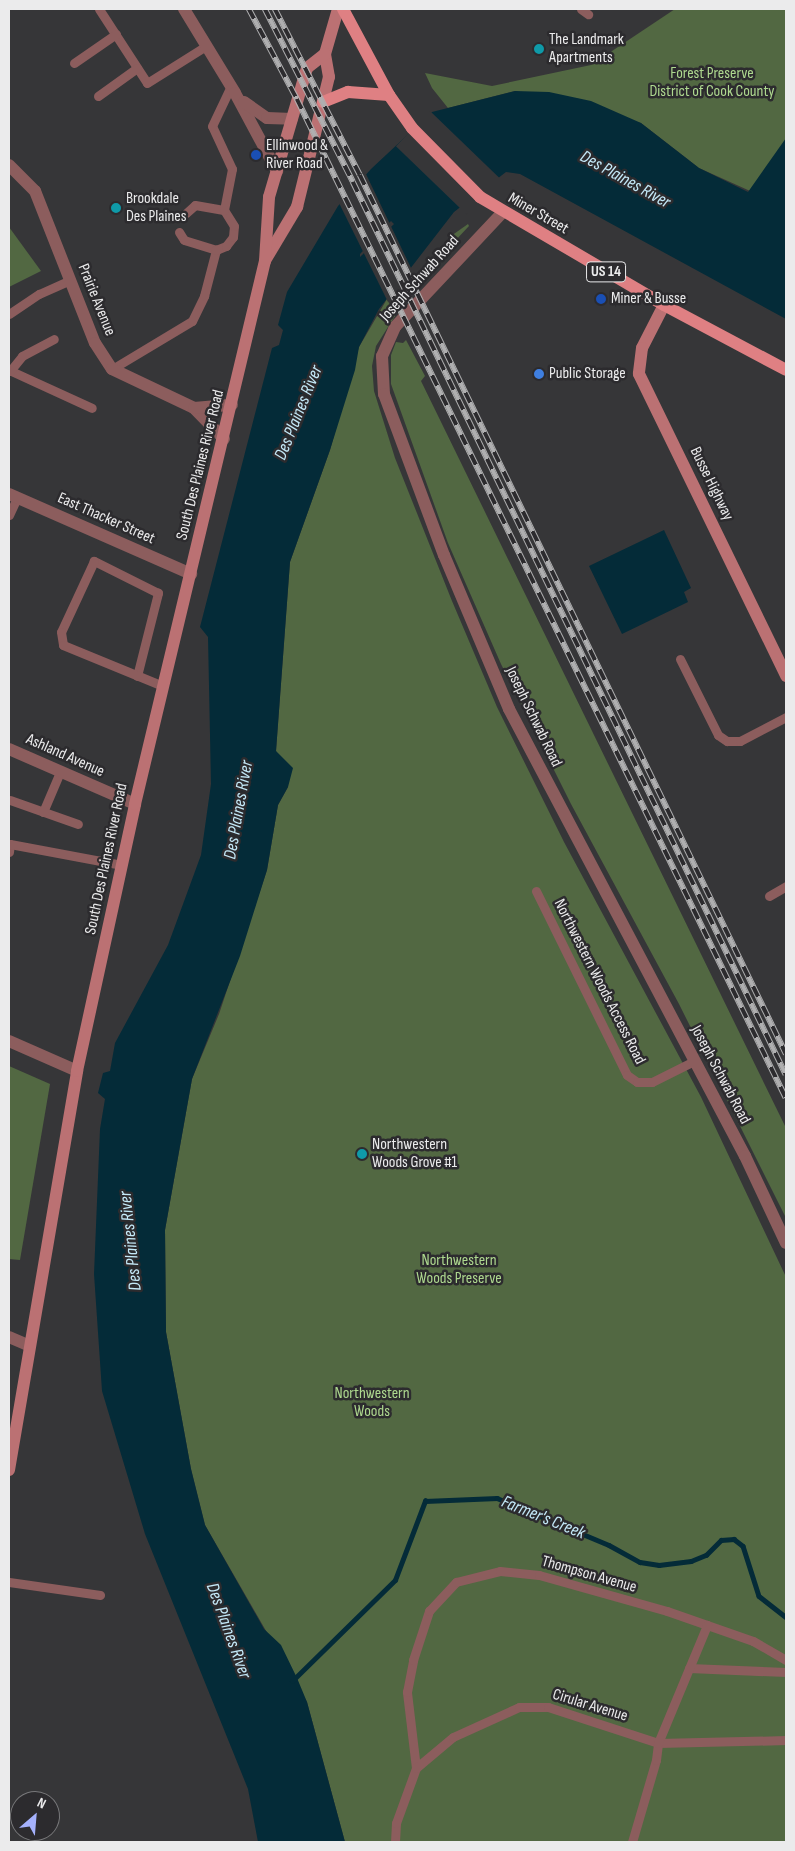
<!DOCTYPE html>
<style>
body{margin:0}
#map{position:relative;width:795px;height:1851px;overflow:hidden;background:#363638;font-family:"Sofia Sans Condensed",sans-serif}
div>[style]{position:absolute}
.green>*{inset:0;background:#526842}
.water>*{inset:0;background:#042b38}
.pier>*{inset:0;background:#363638;transform-origin:0 0}
.stream>*{height:4.5px;margin:-2.25px;padding:0 2.25px;transform-origin:2.25px;border-radius:2.25px;background:#042b38}
.service>*{height:9px;margin:-4.5px;padding:0 4.5px;transform-origin:4.5px;border-radius:4.5px;background:#8c5d5d}
.minor>*{height:12px;margin:-6px;padding:0 6px;transform-origin:6px;border-radius:6px;background:#8c5d5d}
.tertiary>*{height:12px;margin:-6px;padding:0 6px;transform-origin:6px;border-radius:6px;background:#8c5d5d}
.secondary>*{height:12px;margin:-6px;padding:0 6px;transform-origin:6px;border-radius:6px;background:#bb7173}
.primary>*{height:12px;margin:-6px;padding:0 6px;transform-origin:6px;border-radius:6px;background:#df8083}
.rail>*{height:5.5px;margin-top:-2.75px;transform-origin:0;background:repeating-linear-gradient(90deg,#2c2b2e 0 11px,#afafb0 0 22px);box-sizing:border-box;border-block:1px solid #afafb0}
.dots>*{width:14px;height:14px;translate:-50% -50%;box-sizing:border-box;border:2px solid #2c2b2e;border-radius:50%}
span{translate:-50% -50%;white-space:nowrap;text-align:center;line-height:1.15;-webkit-text-stroke:5px #2c2b2e;paint-order:stroke}
.shield-label span{padding:1px 4px;background:#2c2b2e;border:1px solid;border-radius:4px;-webkit-text-stroke-width:0}
.shield-label{font-size:15px;color:#ebebec;font-weight:700}
.poi-label{font-size:16px;color:#ebebec}
.left{translate:0 -50%;text-align:left}
.park-label{font-size:16px;color:#aed98f}
.street-label{font-size:16px;color:#ebebec}
.water-label{font-size:18px;color:#c4e9f8;font-style:italic}
.frame{position:absolute;inset:0;border:10px solid #ebebec;pointer-events:none}
.north{position:absolute;left:10px;top:1791px;width:50px;height:50px;box-sizing:border-box;background:#2c2b2e;border:1px solid #78787a;border-radius:50%;rotate:27deg;font-size:14px;font-weight:700;line-height:20px;text-align:center;color:#ebebec}
.north::after{content:'';display:block;margin:auto;width:18px;height:22px;background:#a5b1fc;clip-path:polygon(50% 0,100% 100%,50% 72%,0 100%)}
</style>
<div id="map">
<div class="green">
<i style="clip-path:polygon(675px 9px,786px 9px,786px 207px,699px 168px,641px 123px,515px 91px,448px 108px,432px 88px,425px 73px,492px 86px,591px 65px)"></i>
<i style="clip-path:polygon(468px 224px,469px 226px,438px 259px,451px 236px)"></i>
<i style="clip-path:polygon(9px 227px,41px 271px,9px 287px)"></i>
<i style="clip-path:polygon(387px 299px,395px 316px,376px 346px,372px 366px,374px 391px,395px 458px,452px 601px,497px 707px,564px 842px,701px 1097px,786px 1277px,786px 1842px,345px 1842px,307px 1702px,205px 1525px,191px 1469px,166px 1332px,165px 1230px,192px 1079px,219px 1014px,267px 870px,278px 805px,288px 787px,276px 751px,290px 562px,330px 450px,359px 347px)"></i>
<i style="clip-path:polygon(406px 340px,425px 376px,421px 381px,786px 1128px,786px 1218px,679px 1004px,571px 804px,501px 664px,448px 543px,391px 384px,391px 355px,396px 342px,403px 343px)"></i>
<i style="clip-path:polygon(9px 1066px,50px 1084px,20px 1260px,9px 1259px)"></i>
</div>
<div class="water">
<i style="clip-path:polygon(evenodd,515px 91px,549px 92px,591px 101px,641px 123px,699px 168px,748px 192px,786px 138px,786px 319px,520px 174px,506px 172px,454px 212px,379px 309px,359px 347px,355px 370px,330px 450px,290px 562px,276px 751px,293px 768px,288px 787px,278px 805px,267px 870px,240px 956px,192px 1079px,165px 1230px,166px 1332px,191px 1469px,205px 1525px,264px 1629px,281px 1645px,297px 1678px,307px 1702px,345px 1842px,258px 1842px,248px 1789px,145px 1534px,102px 1391px,94px 1274px,100px 1129px,105px 1099px,98px 1093px,103px 1073px,110px 1071px,115px 1043px,168px 945px,201px 855px,211px 784px,208px 637px,200px 627px,272px 348px,279px 345px,283px 330px,278px 325px,287px 292px,338px 206px,371px 169px,432px 112px,515px 91px,391px 221px,394px 224px,360px 257px,360px 254px,391px 221px)"></i>
<i style="clip-path:polygon(664px 530px,691px 588px,684px 592px,688px 602px,622px 634px,589px 566px)"></i>
</div>
<div class="pier">
<i style="left:430px;top:111px;width:98px;height:49px;rotate:44deg"></i>
<i style="clip-path:polygon(365px 172px,412px 270px,388px 302px,338px 201px)"></i>
</div>
<div class="stream">
<i style="left:292px;top:1681px;width:144px;rotate:-44.4deg"></i>
<i style="left:395px;top:1580px;width:85px;rotate:-69.2deg"></i>
<i style="left:425px;top:1501px;width:72px;rotate:-2.4deg"></i>
<i style="left:497px;top:1498px;width:121px;rotate:22.8deg"></i>
<i style="left:609px;top:1545px;width:35px;rotate:29deg"></i>
<i style="left:640px;top:1562px;width:19px;rotate:9deg"></i>
<i style="left:659px;top:1565px;width:32px;rotate:-7deg"></i>
<i style="left:691px;top:1561px;width:16px;rotate:-22deg"></i>
<i style="left:706px;top:1555px;width:21px;rotate:-45deg"></i>
<i style="left:721px;top:1540px;width:13px;rotate:-4deg"></i>
<i style="left:734px;top:1539px;width:11px;rotate:38deg"></i>
<i style="left:743px;top:1546px;width:52px;rotate:72.3deg"></i>
<i style="left:759px;top:1596px;width:34px;rotate:38deg"></i>
</div>
<div class="service">
<i style="left:99px;top:9px;width:88px;rotate:57deg"></i>
<i style="left:147px;top:83px;width:70px;rotate:-32.1deg"></i>
<i style="left:581px;top:9px;width:9px;rotate:36deg"></i>
<i style="left:74px;top:63px;width:51px;rotate:-34.6deg"></i>
<i style="left:98px;top:96px;width:48px;rotate:-35.7deg"></i>
<i style="left:185px;top:214px;width:13px;rotate:-42deg"></i>
<i style="left:195px;top:205px;width:29px;rotate:10deg"></i>
<i style="left:179px;top:232px;width:9px;rotate:58deg"></i>
<i style="left:184px;top:240px;width:34px;rotate:17deg"></i>
<i style="left:9px;top:314px;width:36px;rotate:-34deg"></i>
<i style="left:39px;top:294px;width:34px;rotate:-24deg"></i>
<i style="left:112px;top:369px;width:93px;rotate:-31deg"></i>
<i style="left:192px;top:321px;width:28px;rotate:-64deg"></i>
<i style="left:204px;top:296px;width:48px;rotate:-75.4deg"></i>
<i style="left:216px;top:250px;width:11px;rotate:-22deg"></i>
<i style="left:226px;top:246px;width:11px;rotate:-52deg"></i>
<i style="left:233px;top:237px;width:11px;rotate:-85deg"></i>
<i style="left:234px;top:226px;width:19px;rotate:-122deg"></i>
<i style="left:224px;top:210px;width:42px;rotate:-79deg"></i>
<i style="left:232px;top:169px;width:47px;rotate:-114.9deg"></i>
<i style="left:212px;top:126px;width:44px;rotate:-64.6deg"></i>
<i style="left:9px;top:370px;width:91px;rotate:24.6deg"></i>
<i style="left:10px;top:371px;width:19px;rotate:-51deg"></i>
<i style="left:22px;top:356px;width:36px;rotate:-28deg"></i>
<i style="left:9px;top:515px;width:19px;rotate:-65deg"></i>
<i style="left:680px;top:659px;width:85px;rotate:63.4deg"></i>
<i style="left:718px;top:735px;width:11px;rotate:34deg"></i>
<i style="left:727px;top:741px;width:13px"></i>
<i style="left:740px;top:741px;width:52px;rotate:-27.6deg"></i>
<i style="left:137px;top:676px;width:86px;rotate:-75.8deg"></i>
<i style="left:158px;top:593px;width:72px;rotate:-153.4deg"></i>
<i style="left:94px;top:561px;width:78px;rotate:114.9deg"></i>
<i style="left:61px;top:632px;width:13px;rotate:81deg"></i>
<i style="left:63px;top:645px;width:108px;rotate:22.3deg"></i>
<i style="left:10px;top:800px;width:72px;rotate:19.4deg"></i>
<i style="left:43px;top:812px;width:43px;rotate:-67deg"></i>
<i style="left:9px;top:852px;width:8px;rotate:-83deg"></i>
<i style="left:10px;top:844px;width:114px;rotate:10.6deg"></i>
<i style="left:536px;top:891px;width:205px;rotate:63.7deg"></i>
<i style="left:627px;top:1075px;width:12px;rotate:35deg"></i>
<i style="left:637px;top:1082px;width:15px"></i>
<i style="left:652px;top:1082px;width:47px;rotate:-26.6deg"></i>
<i style="left:769px;top:896px;width:20px;rotate:-30deg"></i>
<i style="left:9px;top:1582px;width:92px;rotate:8.1deg"></i>
<i style="left:689px;top:1668px;width:97px;rotate:2.4deg"></i>
<i style="left:416px;top:1768px;width:77px;rotate:-96.8deg"></i>
<i style="left:407px;top:1692px;width:33px;rotate:-79deg"></i>
<i style="left:413px;top:1660px;width:52px;rotate:-71.9deg"></i>
<i style="left:429px;top:1611px;width:40px;rotate:-47deg"></i>
<i style="left:456px;top:1582px;width:45px;rotate:-14deg"></i>
<i style="left:500px;top:1571px;width:39px;rotate:6deg"></i>
<i style="left:539px;top:1575px;width:133px;rotate:15.7deg"></i>
<i style="left:667px;top:1611px;width:91px;rotate:19.2deg"></i>
<i style="left:753px;top:1641px;width:38px;rotate:30deg"></i>
<i style="left:395px;top:1842px;width:19px;rotate:-87deg"></i>
<i style="left:396px;top:1823px;width:59px;rotate:-70deg"></i>
<i style="left:416px;top:1768px;width:48px;rotate:-40deg"></i>
<i style="left:453px;top:1737px;width:72px;rotate:-24.4deg"></i>
<i style="left:519px;top:1707px;width:29px"></i>
<i style="left:548px;top:1707px;width:116px;rotate:18.1deg"></i>
<i style="left:658px;top:1743px;width:128px;rotate:-1.3deg"></i>
<i style="left:632px;top:1842px;width:85px;rotate:-73.7deg"></i>
<i style="left:656px;top:1760px;width:17px;rotate:-83deg"></i>
<i style="left:658px;top:1743px;width:128px;rotate:-67.4deg"></i>
</div>
<div class="minor">
<i style="left:9px;top:165px;width:37px;rotate:45deg"></i>
<i style="left:35px;top:191px;width:163px;rotate:68.5deg"></i>
<i style="left:95px;top:343px;width:31px;rotate:57deg"></i>
<i style="left:112px;top:369px;width:91px;rotate:25.4deg"></i>
<i style="left:194px;top:408px;width:43px;rotate:45.9deg"></i>
<i style="left:194px;top:408px;width:38px;rotate:-5deg"></i>
<i style="left:9px;top:749px;width:137px;rotate:23.6deg"></i>
<i style="left:9px;top:1041px;width:74px;rotate:23.8deg"></i>
<i style="left:9px;top:1337px;width:21px;rotate:23deg"></i>
</div>
<div class="tertiary">
<i style="left:184px;top:9px;width:98px;rotate:58.7deg"></i>
<i style="left:235px;top:93px;width:89px;rotate:61.7deg"></i>
<i style="left:244px;top:102px;width:28px;rotate:35deg"></i>
<i style="left:267px;top:118px;width:25px;rotate:2deg"></i>
<i style="left:502px;top:213px;width:156px;rotate:133.2deg"></i>
<i style="left:395px;top:327px;width:32px;rotate:114deg"></i>
<i style="left:382px;top:356px;width:38px;rotate:87deg"></i>
<i style="left:384px;top:394px;width:172px;rotate:69.6deg"></i>
<i style="left:444px;top:555px;width:167px;rotate:67.1deg"></i>
<i style="left:509px;top:709px;width:505px;rotate:62.17deg"></i>
<i style="left:745px;top:1156px;width:96px;rotate:64.8deg"></i>
<i style="left:9px;top:494px;width:199px;rotate:23.7deg"></i>
</div>
<div class="secondary">
<i style="left:266px;top:259px;width:61px;rotate:-59.2deg"></i>
<i style="left:297px;top:207px;width:134px;rotate:-76.2deg"></i>
<i style="left:329px;top:77px;width:23px;rotate:-100deg"></i>
<i style="left:325px;top:54px;width:47px;rotate:-73.9deg"></i>
<i style="left:664px;top:305px;width:48px;rotate:117.1deg"></i>
<i style="left:642px;top:348px;width:26px;rotate:97deg"></i>
<i style="left:639px;top:374px;width:336px;rotate:64deg"></i>
<i style="left:9px;top:1470px;width:405px;rotate:-80.3deg"></i>
<i style="left:77px;top:1071px;width:273px;rotate:-77.7deg"></i>
<i style="left:135px;top:804px;width:558px;rotate:-76.54deg"></i>
<i style="left:265px;top:261px;width:64px;rotate:-86.4deg"></i>
<i style="left:269px;top:197px;width:134px;rotate:-73.6deg"></i>
<i style="left:307px;top:68px;width:23px;rotate:-38deg"></i>
</div>
<div class="primary">
<i style="left:343px;top:9px;width:98px;rotate:61.9deg"></i>
<i style="left:389px;top:95px;width:40px;rotate:55.1deg"></i>
<i style="left:412px;top:128px;width:97px;rotate:45.4deg"></i>
<i style="left:480px;top:197px;width:213px;rotate:30.4deg"></i>
<i style="left:664px;top:305px;width:138px;rotate:28deg"></i>
<i style="left:323px;top:102px;width:27px;rotate:-22deg"></i>
<i style="left:348px;top:92px;width:41px;rotate:4.2deg"></i>
</div>
<div class="rail">
<i style="left:249px;top:9px;width:102px;rotate:61.9deg"></i>
<i style="left:297px;top:99px;width:1112px;rotate:63.92deg"></i>
<i style="left:265px;top:9px;width:194px;rotate:63deg"></i>
<i style="left:353px;top:182px;width:992px;rotate:64.13deg"></i>
<i style="left:275px;top:9px;width:186px;rotate:62.9deg"></i>
<i style="left:360px;top:175px;width:977px;rotate:64.14deg"></i>
</div>
<div class="dots">
<i style="left:539px;top:49px;background:#0f9aa8"></i>
<i style="left:256px;top:155px;background:#1a4fb4"></i>
<i style="left:116px;top:208px;background:#0f9aa8"></i>
<i style="left:601px;top:299px;background:#1a4fb4"></i>
<i style="left:539px;top:374px;background:#3f7fe0"></i>
<i style="left:362px;top:1154px;background:#0f9aa8"></i>
</div>
<div class="shield-label">
<span style="left:606px;top:272px">US 14</span>
</div>
<div class="poi-label">
<span class="left" style="left:549px;top:49px">The Landmark<br>Apartments</span>
<span class="left" style="left:266px;top:155px">Ellinwood &amp;<br>River Road</span>
<span class="left" style="left:126px;top:208px">Brookdale<br>Des Plaines</span>
<span class="left" style="left:611px;top:299px">Miner &amp; Busse</span>
<span class="left" style="left:549px;top:374px">Public Storage</span>
<span class="left" style="left:372px;top:1154px">Northwestern<br>Woods Grove #1</span>
</div>
<div class="park-label">
<span style="left:712px;top:83px">Forest Preserve<br>District of Cook County</span>
<span style="left:459px;top:1270px">Northwestern<br>Woods Preserve</span>
<span style="left:372px;top:1403px">Northwestern<br>Woods</span>
</div>
<div class="street-label">
<span style="left:538px;top:214px;rotate:30deg">Miner Street</span>
<span style="left:420px;top:279px;rotate:-48deg">Joseph Schwab Road</span>
<span style="left:96px;top:300px;rotate:68deg">Prairie Avenue</span>
<span style="left:201px;top:465px;rotate:-76deg">South Des Plaines River Road</span>
<span style="left:711px;top:484px;rotate:64deg">Busse Highway</span>
<span style="left:106px;top:519px;rotate:24deg">East Thacker Street</span>
<span style="left:533px;top:717px;rotate:64deg">Joseph Schwab Road</span>
<span style="left:65px;top:756px;rotate:24deg">Ashland Avenue</span>
<span style="left:107px;top:859px;rotate:-78deg">South Des Plaines River Road</span>
<span style="left:599px;top:982px;rotate:63deg">Northwestern Woods Access Road</span>
<span style="left:720px;top:1075px;rotate:62deg">Joseph Schwab Road</span>
<span style="left:589px;top:1575px;rotate:16deg">Thompson Avenue</span>
<span style="left:590px;top:1706px;rotate:17deg">Cirular Avenue</span>
</div>
<div class="water-label">
<span style="left:625px;top:180px;rotate:29deg">Des Plaines River</span>
<span style="left:299px;top:413px;rotate:-68deg">Des Plaines River</span>
<span style="left:239px;top:810px;rotate:-80deg">Des Plaines River</span>
<span style="left:131px;top:1241px;rotate:-96deg">Des Plaines River</span>
<span style="left:543px;top:1518px;rotate:22deg">Farmer's Creek</span>
<span style="left:228px;top:1631px;rotate:70deg">Des Plaines River</span>
</div>
<div class="frame"></div>
<div class="north">N</div>
</div>
